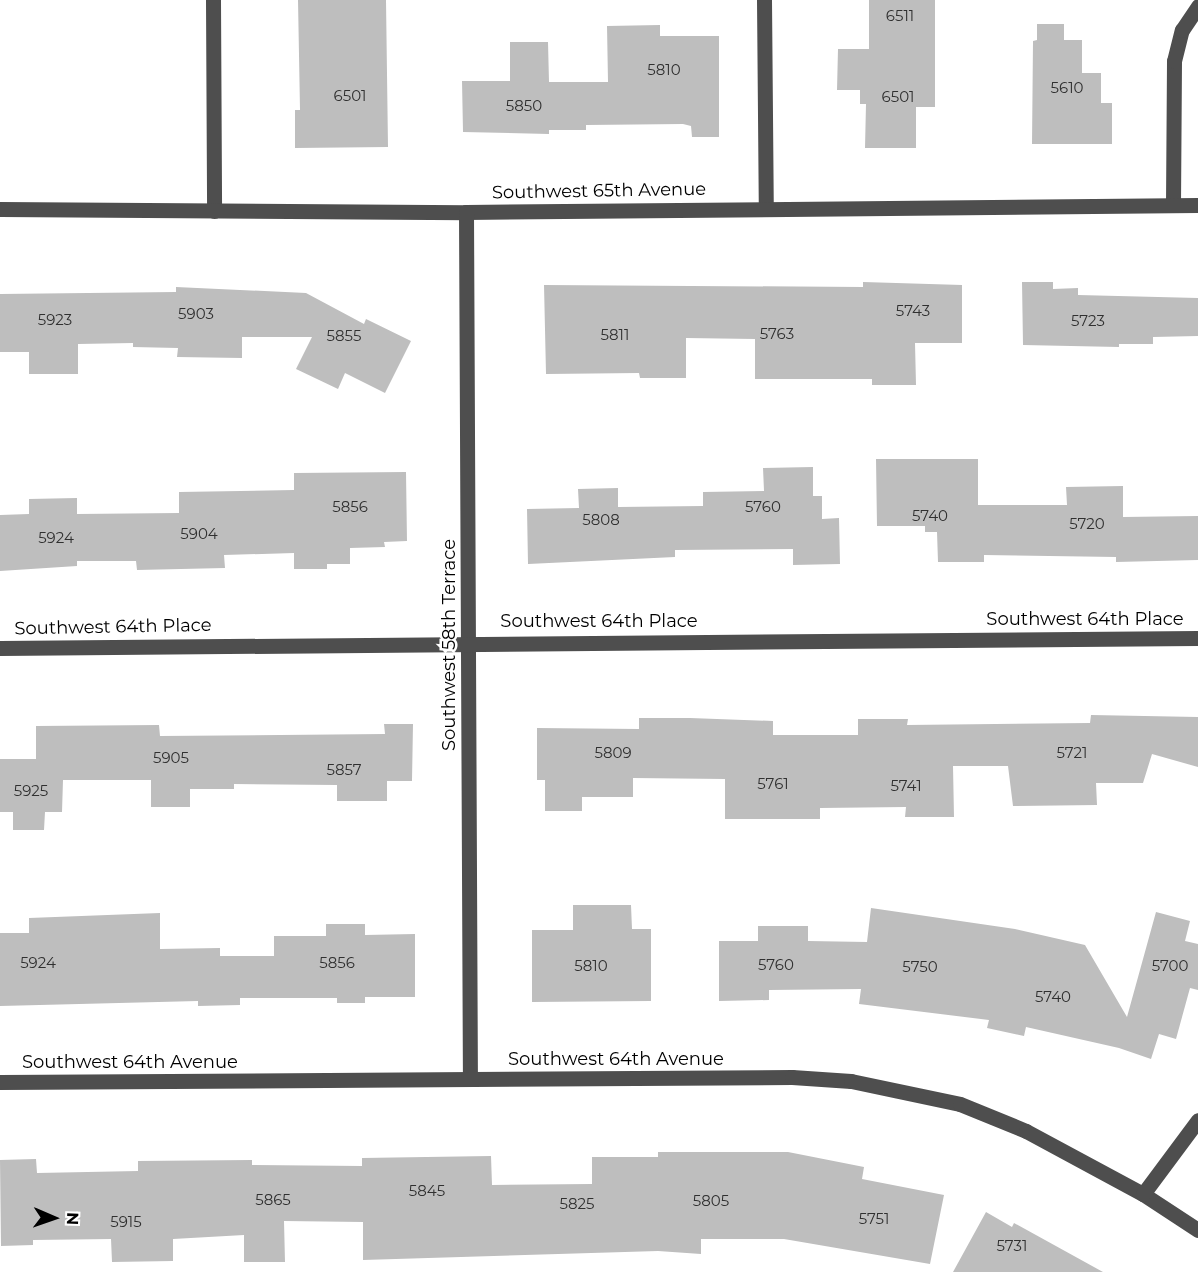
<!DOCTYPE html>
<style>
body{margin:0}
#map{position:relative;width:1198px;height:1272px;overflow:hidden;background:#fff;font-family:Montserrat,sans-serif}
div>[style]{position:absolute}
.building>*{inset:0;background:#bebebe}
.minor>*{height:15px;margin:-7.5px;padding:0 7.5px;transform-origin:7.5px;border-radius:7.5px;background:#4e4e4e}
span{translate:-50% -50%;white-space:nowrap;text-align:center;line-height:1.15;-webkit-text-stroke:5px #fff;paint-order:stroke}
.number-label{font-size:15px;color:#303030}
.number-label span{-webkit-text-stroke-width:0}
.street-label{font-size:18px;color:#000}
.north{position:absolute;left:24px;top:1188px;width:60px;height:60px;-webkit-text-stroke:4px #fff;paint-order:stroke;rotate:92deg;font-size:16px;font-weight:700;line-height:24px;text-align:center;color:#000}
.north::after{content:'';display:block;margin:auto;width:21px;height:27px;background:#000;clip-path:polygon(50% 0,100% 100%,50% 72%,0 100%)}
</style>
<div id="map">
<div class="building">
<i style="clip-path:polygon(298px 0,386px 0,388px 147px,295px 148px,295px 110px,300px 110px)"></i>
<i style="clip-path:polygon(869px 0,935px 0,935px 107px,916px 107px,916px 148px,865px 148px,866px 104px,860px 104px,860px 90px,837px 90px,838px 49px,869px 49px)"></i>
<i style="clip-path:polygon(1037px 24px,1064px 24px,1064px 40px,1082px 40px,1082px 73px,1101px 73px,1101px 103px,1112px 103px,1112px 144px,1032px 144px,1033px 41px,1037px 40px)"></i>
<i style="clip-path:polygon(660px 25px,660px 36px,719px 36px,719px 137px,692px 137px,691px 126px,683px 124px,586px 125px,586px 130px,549px 130px,549px 134px,463px 132px,462px 81px,510px 81px,510px 42px,548px 42px,549px 82px,608px 82px,607px 26px)"></i>
<i style="clip-path:polygon(863px 282px,962px 285px,962px 343px,915px 343px,916px 385px,872px 385px,872px 379px,755px 379px,755px 339px,686px 338px,686px 378px,640px 378px,639px 373px,546px 374px,544px 285px,863px 287px)"></i>
<i style="clip-path:polygon(1022px 282px,1053px 282px,1053px 289px,1078px 288px,1078px 295px,1198px 298px,1198px 336px,1153px 337px,1153px 344px,1119px 344px,1119px 347px,1023px 345px)"></i>
<i style="clip-path:polygon(176px 287px,306px 293px,364px 324px,366px 319px,411px 341px,385px 393px,345px 373px,338px 389px,296px 369px,312px 337px,242px 337px,242px 358px,177px 357px,178px 348px,133px 347px,133px 343px,78px 344px,78px 374px,29px 374px,29px 352px,0 352px,0 294px,176px 292px)"></i>
<i style="clip-path:polygon(876px 459px,978px 459px,978px 505px,1067px 505px,1066px 487px,1123px 486px,1123px 517px,1198px 516px,1198px 560px,1116px 562px,1116px 557px,984px 555px,984px 562px,938px 562px,937px 532px,925px 532px,925px 526px,877px 526px)"></i>
<i style="clip-path:polygon(813px 467px,813px 496px,822px 496px,822px 519px,839px 518px,840px 564px,793px 565px,793px 549px,675px 550px,675px 557px,528px 564px,527px 509px,579px 508px,578px 489px,618px 488px,618px 507px,703px 506px,703px 492px,764px 491px,763px 468px)"></i>
<i style="clip-path:polygon(406px 472px,407px 541px,384px 542px,385px 547px,350px 548px,350px 564px,327px 564px,327px 569px,294px 569px,294px 553px,224px 555px,225px 568px,137px 570px,136px 561px,77px 561px,77px 566px,0 571px,0 515px,29px 514px,29px 499px,77px 498px,77px 514px,179px 513px,179px 492px,294px 490px,294px 473px)"></i>
<i style="clip-path:polygon(1091px 715px,1198px 717px,1198px 767px,1152px 754px,1143px 783px,1096px 783px,1097px 805px,1013px 806px,1008px 766px,953px 766px,954px 817px,905px 817px,906px 807px,820px 808px,820px 819px,725px 819px,725px 779px,633px 778px,633px 797px,582px 797px,582px 811px,545px 811px,545px 780px,537px 780px,537px 728px,639px 729px,639px 718px,690px 718px,773px 721px,773px 735px,858px 735px,858px 719px,908px 719px,907px 725px,1090px 723px)"></i>
<i style="clip-path:polygon(384px 724px,413px 724px,412px 781px,387px 781px,387px 801px,337px 801px,337px 785px,234px 784px,234px 789px,190px 789px,190px 807px,151px 807px,151px 780px,63px 780px,62px 812px,45px 812px,44px 830px,13px 830px,13px 812px,0 812px,0 759px,36px 759px,36px 726px,159px 725px,160px 736px,385px 734px)"></i>
<i style="clip-path:polygon(573px 905px,631px 905px,632px 929px,651px 929px,651px 1001px,532px 1002px,532px 930px,573px 930px)"></i>
<i style="clip-path:polygon(871px 908px,1015px 929px,1085px 945px,1127px 1017px,1156px 912px,1190px 921px,1185px 941px,1198px 944px,1198px 990px,1190px 988px,1176px 1039px,1159px 1034px,1151px 1059px,1119px 1048px,1026px 1027px,1024px 1036px,987px 1028px,989px 1020px,859px 1004px,861px 989px,769px 990px,769px 1000px,719px 1001px,719px 941px,758px 941px,758px 926px,808px 926px,808px 941px,867px 942px)"></i>
<i style="clip-path:polygon(160px 913px,160px 949px,220px 948px,220px 956px,274px 956px,274px 936px,326px 936px,326px 924px,365px 924px,365px 935px,415px 934px,415px 997px,365px 997px,365px 1003px,337px 1003px,337px 998px,240px 998px,240px 1005px,198px 1006px,198px 1001px,0 1006px,0 933px,29px 933px,29px 918px)"></i>
<i style="clip-path:polygon(658px 1152px,788px 1152px,864px 1167px,862px 1179px,944px 1195px,930px 1264px,784px 1239px,701px 1239px,701px 1254px,658px 1251px,363px 1260px,363px 1222px,284px 1221px,285px 1262px,244px 1262px,244px 1235px,173px 1239px,173px 1261px,112px 1262px,111px 1239px,33px 1240px,33px 1245px,1px 1246px,0 1160px,36px 1159px,37px 1173px,138px 1171px,138px 1161px,252px 1160px,252px 1165px,362px 1166px,362px 1158px,491px 1156px,492px 1185px,592px 1184px,592px 1157px,658px 1157px)"></i>
<i style="clip-path:polygon(986px 1212px,1012px 1227px,1014px 1223px,1103px 1272px,953px 1272px)"></i>
</div>
<div class="minor">
<i style="left:213px;top:0;width:211px;rotate:89.7deg"></i>
<i style="left:764px;top:0;width:209px;rotate:89.5deg"></i>
<i style="left:1173px;top:205px;width:144px;rotate:-89.6deg"></i>
<i style="left:1174px;top:61px;width:32px;rotate:-76deg"></i>
<i style="left:1182px;top:30px;width:29px;rotate:-56deg"></i>
<i style="left:0;top:209px;width:466px;rotate:0.4deg"></i>
<i style="left:466px;top:212px;width:732px;rotate:-0.55deg"></i>
<i style="left:466px;top:212px;width:867px;rotate:89.74deg"></i>
<i style="left:0;top:648px;width:1198px;rotate:-0.48deg"></i>
<i style="left:0;top:1082px;width:792px;rotate:-0.36deg"></i>
<i style="left:792px;top:1077px;width:59px;rotate:3.9deg"></i>
<i style="left:851px;top:1081px;width:111px;rotate:11.9deg"></i>
<i style="left:960px;top:1104px;width:71px;rotate:22.2deg"></i>
<i style="left:1026px;top:1131px;width:133px;rotate:28.3deg"></i>
<i style="left:1143px;top:1194px;width:66px;rotate:33.2deg"></i>
<i style="left:1143px;top:1194px;width:92px;rotate:-53.4deg"></i>
</div>
<div class="number-label">
<span style="left:900px;top:16px">6511</span>
<span style="left:664px;top:70px">5810</span>
<span style="left:1067px;top:88px">5610</span>
<span style="left:350px;top:96px">6501</span>
<span style="left:898px;top:97px">6501</span>
<span style="left:524px;top:106px">5850</span>
<span style="left:913px;top:311px">5743</span>
<span style="left:196px;top:314px">5903</span>
<span style="left:55px;top:320px">5923</span>
<span style="left:1088px;top:321px">5723</span>
<span style="left:777px;top:334px">5763</span>
<span style="left:615px;top:335px">5811</span>
<span style="left:344px;top:336px">5855</span>
<span style="left:350px;top:507px">5856</span>
<span style="left:763px;top:507px">5760</span>
<span style="left:930px;top:516px">5740</span>
<span style="left:601px;top:520px">5808</span>
<span style="left:1087px;top:524px">5720</span>
<span style="left:199px;top:534px">5904</span>
<span style="left:56px;top:538px">5924</span>
<span style="left:613px;top:753px">5809</span>
<span style="left:1072px;top:753px">5721</span>
<span style="left:171px;top:758px">5905</span>
<span style="left:344px;top:770px">5857</span>
<span style="left:773px;top:784px">5761</span>
<span style="left:906px;top:786px">5741</span>
<span style="left:31px;top:791px">5925</span>
<span style="left:38px;top:963px">5924</span>
<span style="left:337px;top:963px">5856</span>
<span style="left:776px;top:965px">5760</span>
<span style="left:591px;top:966px">5810</span>
<span style="left:1170px;top:966px">5700</span>
<span style="left:920px;top:967px">5750</span>
<span style="left:1053px;top:997px">5740</span>
<span style="left:427px;top:1191px">5845</span>
<span style="left:273px;top:1200px">5865</span>
<span style="left:711px;top:1201px">5805</span>
<span style="left:577px;top:1204px">5825</span>
<span style="left:874px;top:1219px">5751</span>
<span style="left:126px;top:1222px">5915</span>
<span style="left:1012px;top:1246px">5731</span>
</div>
<div class="street-label">
<span style="left:599px;top:191px;rotate:-1deg">Southwest 65th Avenue</span>
<span style="left:1085px;top:619px">Southwest 64th Place</span>
<span style="left:599px;top:621px">Southwest 64th Place</span>
<span style="left:113px;top:627px;rotate:-1deg">Southwest 64th Place</span>
<span style="left:449px;top:645px;rotate:-90deg">Southwest 58th Terrace</span>
<span style="left:616px;top:1059px">Southwest 64th Avenue</span>
<span style="left:130px;top:1062px">Southwest 64th Avenue</span>
</div>
<div class="north">N</div>
</div>
